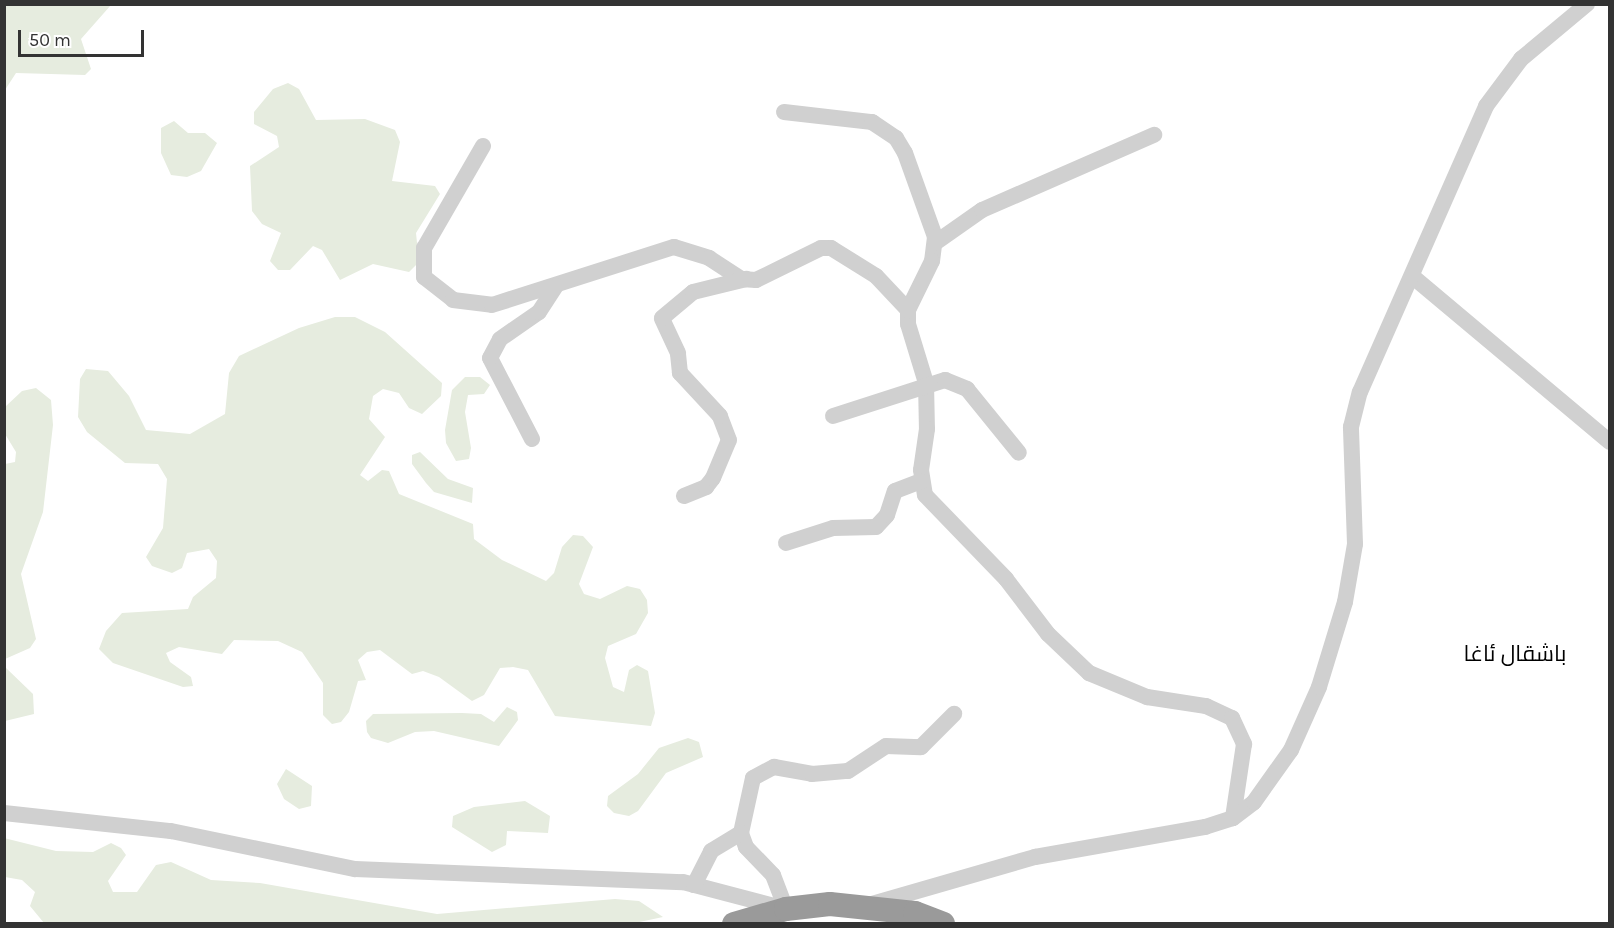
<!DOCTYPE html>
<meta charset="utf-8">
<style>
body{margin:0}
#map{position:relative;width:1614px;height:928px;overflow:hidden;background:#fff;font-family:Karla,Cairo,sans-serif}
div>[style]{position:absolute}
.green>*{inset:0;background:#e6ecdf}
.minor>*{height:16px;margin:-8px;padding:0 8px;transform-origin:8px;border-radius:8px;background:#d0d0d0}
.highway>*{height:24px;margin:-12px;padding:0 12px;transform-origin:12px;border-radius:12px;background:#9a9a9a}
span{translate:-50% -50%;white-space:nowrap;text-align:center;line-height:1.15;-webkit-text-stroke:6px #fff;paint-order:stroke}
.quarter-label{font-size:22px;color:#000}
.frame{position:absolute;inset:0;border:6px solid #333;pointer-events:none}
.scale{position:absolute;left:18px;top:30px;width:126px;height:27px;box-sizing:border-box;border:3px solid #333;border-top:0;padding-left:8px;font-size:18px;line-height:21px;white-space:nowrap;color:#333;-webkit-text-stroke:4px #fff;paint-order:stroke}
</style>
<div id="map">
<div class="green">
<i style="clip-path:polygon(5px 4px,111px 5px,81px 39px,91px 69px,85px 75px,16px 73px,5px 90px)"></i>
<i style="clip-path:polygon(288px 83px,299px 89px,316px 120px,365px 119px,395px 130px,400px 142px,392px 181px,435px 186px,440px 194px,416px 233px,419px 262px,409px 272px,373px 264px,340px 280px,322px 250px,313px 246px,290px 270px,278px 270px,270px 261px,281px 233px,262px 224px,252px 211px,250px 166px,279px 147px,277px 136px,254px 124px,254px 112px,273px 89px)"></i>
<i style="clip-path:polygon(174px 121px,188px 133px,205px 133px,217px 143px,201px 171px,187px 177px,171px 175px,161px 153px,161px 128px)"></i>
<i style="clip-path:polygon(335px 317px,355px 317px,385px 332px,442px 383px,441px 396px,422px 414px,409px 408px,399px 393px,383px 389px,373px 396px,369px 419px,385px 437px,360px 475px,368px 481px,382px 470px,389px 471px,399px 494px,473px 524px,474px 539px,502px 560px,546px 581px,554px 573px,562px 547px,573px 535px,583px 536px,593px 547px,579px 584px,584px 594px,600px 599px,627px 586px,640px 589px,647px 600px,648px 613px,636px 634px,608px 646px,605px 658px,613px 687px,624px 692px,629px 670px,637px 665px,648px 671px,655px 713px,651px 726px,555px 716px,528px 670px,513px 667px,500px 668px,484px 695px,472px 701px,439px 677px,423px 671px,412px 674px,380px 650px,367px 652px,358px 660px,366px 680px,358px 681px,349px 712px,341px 722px,332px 724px,323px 715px,323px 683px,302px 652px,278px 641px,234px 640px,222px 654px,179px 647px,166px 653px,170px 662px,191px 677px,193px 686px,183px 687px,113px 663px,99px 649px,106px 631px,122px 613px,188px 609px,193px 597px,216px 578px,217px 561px,209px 549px,187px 553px,182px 568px,172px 573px,152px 566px,146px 557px,163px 528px,167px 479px,158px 464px,125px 463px,87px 432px,78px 417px,80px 379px,86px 369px,108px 371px,129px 396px,146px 430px,190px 434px,225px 414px,229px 373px,239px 356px,299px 328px)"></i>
<i style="clip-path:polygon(465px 377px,480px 377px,490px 385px,484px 394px,468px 395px,465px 412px,471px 448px,469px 459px,456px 461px,446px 443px,445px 430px,452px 390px)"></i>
<i style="clip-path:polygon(36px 388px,51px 400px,53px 425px,43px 512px,21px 574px,36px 639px,30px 648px,5px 659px,5px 464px,15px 462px,16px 452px,5px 434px,5px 407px,22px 391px)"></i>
<i style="clip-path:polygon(420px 452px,448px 479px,473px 488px,472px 503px,434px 492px,426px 483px,412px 464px,412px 455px)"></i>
<i style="clip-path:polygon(4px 666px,33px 694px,34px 714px,5px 721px)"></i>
<i style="clip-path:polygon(507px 707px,517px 712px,518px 720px,499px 746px,434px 731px,415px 732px,388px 743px,371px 738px,367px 732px,366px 721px,373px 714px,462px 713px,481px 714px,494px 722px)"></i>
<i style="clip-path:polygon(688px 738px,699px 742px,703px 757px,666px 773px,638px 811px,629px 816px,614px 813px,607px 806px,608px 796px,638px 774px,659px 748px)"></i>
<i style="clip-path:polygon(286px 769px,312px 786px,311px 806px,299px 809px,284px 799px,277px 784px)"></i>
<i style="clip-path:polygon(525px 801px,550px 816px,548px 833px,507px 831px,506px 845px,492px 852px,452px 827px,453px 816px,474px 807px)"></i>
<i style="clip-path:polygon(4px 838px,56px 851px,93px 852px,111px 843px,121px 848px,126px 855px,108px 881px,113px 892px,137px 892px,156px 865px,171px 862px,211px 880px,260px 883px,437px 914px,615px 899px,639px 901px,663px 917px,630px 924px,44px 923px,30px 906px,35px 892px,22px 880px,5px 877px)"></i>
</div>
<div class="minor">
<i style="left:784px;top:112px;width:89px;rotate:6.5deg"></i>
<i style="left:872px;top:122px;width:29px;rotate:34deg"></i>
<i style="left:896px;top:138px;width:17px;rotate:59deg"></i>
<i style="left:905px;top:153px;width:89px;rotate:70.3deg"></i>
<i style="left:935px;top:237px;width:24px;rotate:97deg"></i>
<i style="left:932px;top:261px;width:55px;rotate:116.1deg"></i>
<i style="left:908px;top:310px;width:14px;rotate:90deg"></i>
<i style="left:908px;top:324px;width:62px;rotate:73deg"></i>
<i style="left:926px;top:383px;width:46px;rotate:88.8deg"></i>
<i style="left:927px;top:429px;width:41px;rotate:98.3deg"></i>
<i style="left:921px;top:470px;width:25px;rotate:81deg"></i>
<i style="left:925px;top:495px;width:117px;rotate:46deg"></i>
<i style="left:1006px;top:579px;width:69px;rotate:52.6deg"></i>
<i style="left:1048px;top:634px;width:57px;rotate:43.6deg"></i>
<i style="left:1089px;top:673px;width:63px;rotate:22.5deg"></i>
<i style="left:1147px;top:697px;width:60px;rotate:8.7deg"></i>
<i style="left:1206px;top:706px;width:29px;rotate:25deg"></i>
<i style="left:1232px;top:718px;width:29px;rotate:65deg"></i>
<i style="left:1244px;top:744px;width:75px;rotate:98.5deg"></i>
<i style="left:483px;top:146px;width:118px;rotate:120deg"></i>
<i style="left:424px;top:248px;width:29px;rotate:90deg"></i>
<i style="left:424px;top:277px;width:37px;rotate:38deg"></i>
<i style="left:453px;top:300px;width:39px;rotate:7deg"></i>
<i style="left:492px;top:305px;width:191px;rotate:-17.7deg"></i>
<i style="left:674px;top:247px;width:37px;rotate:17deg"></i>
<i style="left:709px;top:258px;width:38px;rotate:33deg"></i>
<i style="left:741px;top:279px;width:15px;rotate:4deg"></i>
<i style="left:756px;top:280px;width:72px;rotate:-26.2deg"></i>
<i style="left:821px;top:248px;width:10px"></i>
<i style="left:831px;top:248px;width:53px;rotate:31.9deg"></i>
<i style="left:876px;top:276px;width:47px;rotate:46.7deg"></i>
<i style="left:935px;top:243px;width:57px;rotate:-35.1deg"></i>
<i style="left:982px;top:210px;width:188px;rotate:-23.6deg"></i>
<i style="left:1412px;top:276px;width:258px;rotate:40deg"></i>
<i style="left:833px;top:416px;width:118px;rotate:-17.8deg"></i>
<i style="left:945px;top:380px;width:24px;rotate:22deg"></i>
<i style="left:967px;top:389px;width:82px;rotate:50.9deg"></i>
<i style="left:532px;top:439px;width:91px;rotate:-117.4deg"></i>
<i style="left:490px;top:358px;width:21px;rotate:-62deg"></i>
<i style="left:500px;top:339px;width:47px;rotate:-34.7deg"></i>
<i style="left:539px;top:312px;width:31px;rotate:-57deg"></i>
<i style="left:684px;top:496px;width:24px;rotate:-22deg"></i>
<i style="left:706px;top:487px;width:11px;rotate:-52deg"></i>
<i style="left:713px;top:478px;width:41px;rotate:-67.2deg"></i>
<i style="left:729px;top:440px;width:26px;rotate:-111deg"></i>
<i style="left:720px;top:416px;width:59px;rotate:-132.9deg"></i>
<i style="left:680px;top:373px;width:20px;rotate:-96deg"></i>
<i style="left:678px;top:353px;width:38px;rotate:-115deg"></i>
<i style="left:662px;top:318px;width:40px;rotate:-40deg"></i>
<i style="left:693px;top:292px;width:55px;rotate:-13.8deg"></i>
<i style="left:786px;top:543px;width:49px;rotate:-17.7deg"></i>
<i style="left:833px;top:528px;width:43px;rotate:-1.3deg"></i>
<i style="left:876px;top:527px;width:16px;rotate:-47deg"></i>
<i style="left:887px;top:515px;width:25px;rotate:-72deg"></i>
<i style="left:895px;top:491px;width:28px;rotate:-21deg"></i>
<i style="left:4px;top:813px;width:168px;rotate:6.2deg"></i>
<i style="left:171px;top:831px;width:188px;rotate:11.7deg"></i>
<i style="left:355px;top:869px;width:328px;rotate:2.3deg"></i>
<i style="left:683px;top:882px;width:106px;rotate:14.7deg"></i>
<i style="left:786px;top:909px;width:36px;rotate:-111deg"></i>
<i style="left:773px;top:875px;width:39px;rotate:-134deg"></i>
<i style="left:746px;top:847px;width:15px;rotate:-110deg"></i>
<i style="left:741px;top:833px;width:56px;rotate:-77.7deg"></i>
<i style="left:753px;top:778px;width:24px;rotate:-28deg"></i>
<i style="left:774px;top:767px;width:39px;rotate:10deg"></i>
<i style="left:812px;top:774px;width:36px;rotate:-5deg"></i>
<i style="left:848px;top:771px;width:45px;rotate:-33.3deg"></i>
<i style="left:886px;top:746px;width:35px;rotate:2deg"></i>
<i style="left:921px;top:747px;width:47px;rotate:-45deg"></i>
<i style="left:694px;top:885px;width:38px;rotate:-63deg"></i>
<i style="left:711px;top:851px;width:35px;rotate:-31deg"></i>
<i style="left:872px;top:904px;width:170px;rotate:-16.1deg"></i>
<i style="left:1035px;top:857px;width:173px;rotate:-10deg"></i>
<i style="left:1205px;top:827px;width:29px;rotate:-18deg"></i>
<i style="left:1233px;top:818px;width:26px;rotate:-37deg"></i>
<i style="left:1254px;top:802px;width:64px;rotate:-54.6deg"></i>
<i style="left:1291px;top:750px;width:69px;rotate:-66deg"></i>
<i style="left:1319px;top:687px;width:89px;rotate:-73deg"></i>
<i style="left:1345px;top:602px;width:59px;rotate:-80.2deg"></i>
<i style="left:1355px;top:544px;width:117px;rotate:-92deg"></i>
<i style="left:1351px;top:427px;width:36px;rotate:-76deg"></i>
<i style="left:1360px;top:392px;width:313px;rotate:-66.2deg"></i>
<i style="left:1486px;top:106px;width:59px;rotate:-53.3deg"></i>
<i style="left:1521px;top:59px;width:86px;rotate:-39.8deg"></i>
</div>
<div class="highway">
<i style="left:734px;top:924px;width:54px;rotate:-16.1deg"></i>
<i style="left:786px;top:909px;width:44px;rotate:-6.5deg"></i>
<i style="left:830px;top:904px;width:85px;rotate:6deg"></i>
<i style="left:915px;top:913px;width:30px;rotate:21deg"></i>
</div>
<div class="quarter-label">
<span style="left:1515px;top:655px">باشقال ئاغا</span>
</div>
<div class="frame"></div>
<div class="scale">50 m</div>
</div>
